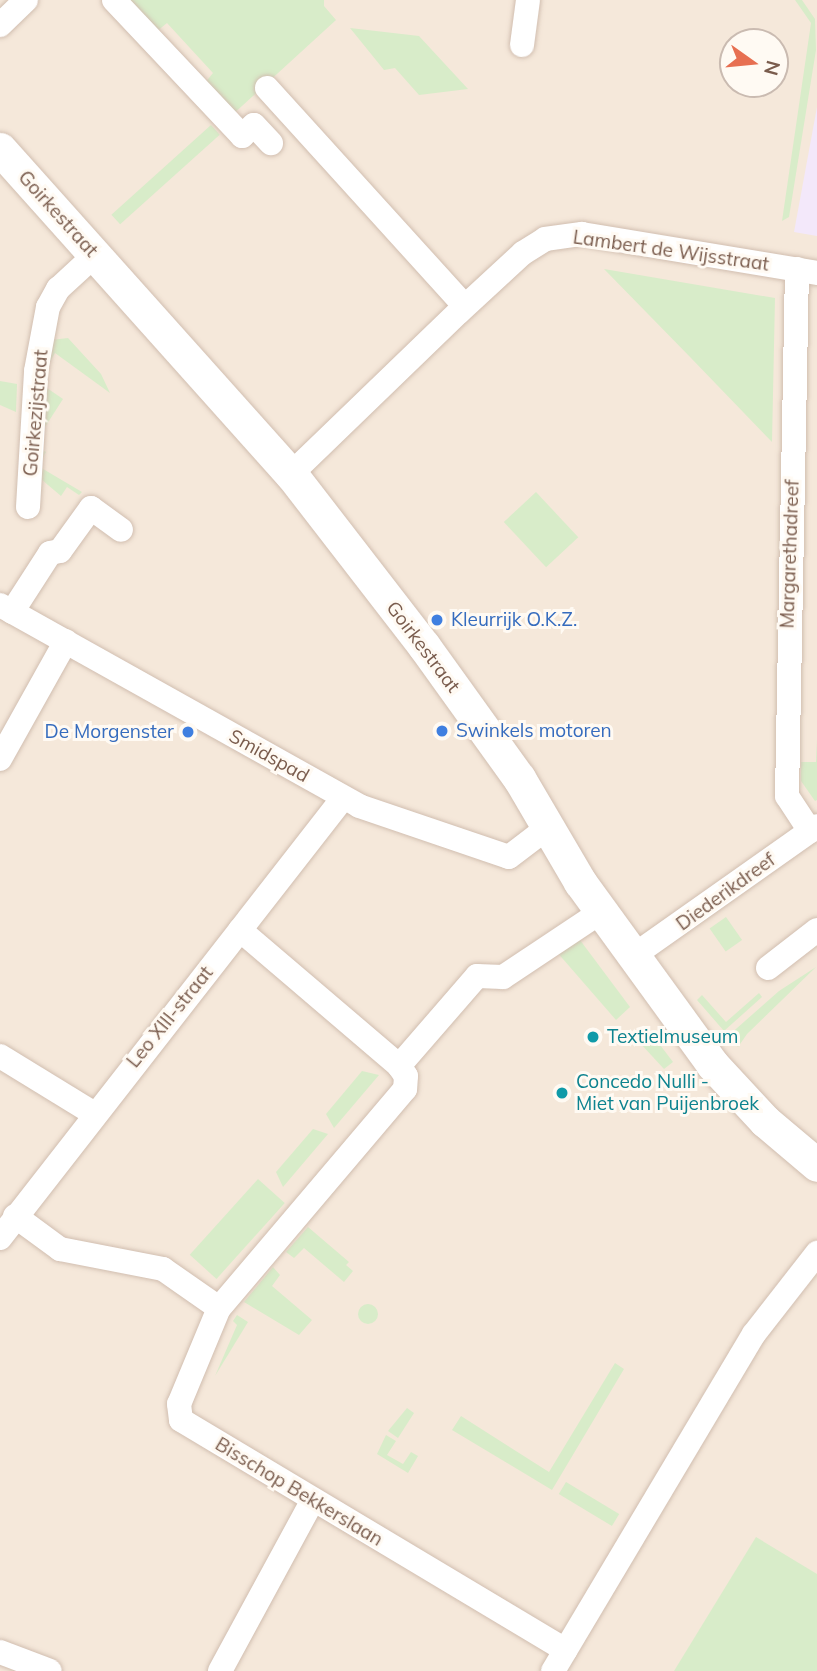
<!DOCTYPE html>
<style>
body{margin:0}
#map{position:relative;width:817px;height:1671px;overflow:hidden;background:#fdf6ec;font-family:Mulish,sans-serif}
div>[style]{position:absolute}
.residential>*{inset:0;background:#f5e8da}
.education>*{inset:0;background:#f3e8fa}
.green>*{inset:0;background:#d8ecc9;transform-origin:0 0}
.round{border-radius:50%}
.roads{filter:drop-shadow(0 0 2px #d1beb0) drop-shadow(0 0 2px #d1beb0)}
.street>*{height:24px;margin:-12px;padding:0 12px;transform-origin:12px;border-radius:12px;background:#fff}
.secondary>*{height:33px;margin:-16.5px;padding:0 16.5px;transform-origin:16.5px;border-radius:16.5px;background:#fff}
.dots>*{width:19px;height:19px;translate:-50% -50%;box-sizing:border-box;border:4px solid #fffaf3;border-radius:50%}
span{translate:-50% -50%;white-space:nowrap;text-align:center;line-height:1.15;-webkit-text-stroke:6px #fffaf3;paint-order:stroke}
.street-label{font-size:19px;color:#7a5c4d}
.shop-label{font-size:19px;color:#366cbe}
.left{translate:0 -50%;text-align:left}
.right{translate:-100% -50%;text-align:right}
.culture-label{font-size:19px;color:#0d838f}
.north{position:absolute;left:719px;top:28px;width:70px;height:70px;box-sizing:border-box;background:#fffaf3;border:2px solid #cabbb1;border-radius:50%;rotate:105deg;font-size:19px;font-weight:700;line-height:28px;text-align:center;color:#7a5c4d}
.north::after{content:'';display:block;margin:auto;width:24px;height:32px;background:#e76f51;clip-path:polygon(50% 0,100% 100%,50% 72%,0 100%)}
</style>
<div id="map">
<div class="residential">
<i style="clip-path:polygon(evenodd,0 0,817px 0,817px 1671px,0 1671px,0 0,733px 42px,775px 42px,775px 84px,733px 84px,733px 42px)"></i>
</div>
<div class="education">
<i style="clip-path:polygon(817px 107px,817px 236px,794px 232px)"></i>
</div>
<div class="green">
<i style="clip-path:polygon(130px 0,324px 0,324px 6px,336px 20px,231px 116px,204px 84px,213px 73px,167px 23px,156px 32px)"></i>
<i style="clip-path:polygon(795px 0,802px 0,815px 19px,816px 50px,789px 217px,782px 221px,811px 23px)"></i>
<i style="clip-path:polygon(350px 28px,419px 36px,468px 89px,419px 95px,395px 68px,384px 70px)"></i>
<i style="left:211px;top:125px;width:13px;height:134px;rotate:48deg"></i>
<i style="clip-path:polygon(604px 269px,775px 298px,772px 442px,691px 358px)"></i>
<i style="clip-path:polygon(68px 338px,101px 374px,110px 393px,55px 353px,46px 369px,51px 340px)"></i>
<i style="clip-path:polygon(0 381px,17px 384px,16px 412px,0 405px)"></i>
<i style="clip-path:polygon(41px 384px,63px 399px,45px 427px,39px 426px)"></i>
<i style="clip-path:polygon(38px 447px,46px 452px,38px 466px,82px 492px,79px 495px,67px 487px,61px 496px,35px 474px)"></i>
<i style="left:536px;top:492px;width:62px;height:44px;rotate:47deg"></i>
<i style="clip-path:polygon(817px 739px,817px 800px,815px 801px,801px 781px,801px 762px,816px 762px)"></i>
<i style="left:726px;top:917px;width:28px;height:20px;rotate:55deg"></i>
<i style="clip-path:polygon(577px 936px,630px 1007px,616px 1020px,556px 951px)"></i>
<i style="clip-path:polygon(816px 967px,747px 1034px,738px 1047px,728px 1036px,779px 991px)"></i>
<i style="clip-path:polygon(759px 993px,762px 997px,724px 1031px,697px 1000px,702px 995px,726px 1022px)"></i>
<i style="clip-path:polygon(651px 1033px,673px 1062px,664px 1069px,640px 1043px)"></i>
<i style="clip-path:polygon(362px 1071px,379px 1075px,334px 1128px,326px 1114px)"></i>
<i style="clip-path:polygon(313px 1129px,328px 1134px,283px 1187px,276px 1172px)"></i>
<i style="left:258px;top:1179px;width:36px;height:102px;rotate:42deg"></i>
<i style="clip-path:polygon(308px 1227px,349px 1262px,346px 1265px,353px 1271px,344px 1282px,304px 1248px,294px 1258px,286px 1252px)"></i>
<i style="clip-path:polygon(273px 1267px,280px 1275px,272px 1286px,312px 1320px,299px 1335px,244px 1302px)"></i>
<i class="round" style="left:358px;top:1304px;width:20px;height:20px"></i>
<i style="clip-path:polygon(237px 1315px,248px 1322px,215px 1376px,237px 1325px,233px 1321px)"></i>
<i style="clip-path:polygon(615px 1363px,624px 1369px,552px 1490px,452px 1430px,461px 1416px,549px 1472px)"></i>
<i style="clip-path:polygon(407px 1408px,414px 1413px,398px 1438px,388px 1431px)"></i>
<i style="clip-path:polygon(386px 1435px,396px 1441px,387px 1455px,403px 1464px,411px 1452px,418px 1456px,408px 1473px,377px 1454px)"></i>
<i style="left:566px;top:1482px;width:62px;height:14px;rotate:31deg"></i>
<i style="clip-path:polygon(756px 1537px,817px 1574px,817px 1671px,674px 1671px)"></i>
</div>
<div class="roads">
<div class="street">
<i style="left:114px;top:0;width:187px;rotate:46.7deg"></i>
<i style="left:242px;top:136px;width:16px;rotate:-43deg"></i>
<i style="left:254px;top:125px;width:25px;rotate:47deg"></i>
<i style="left:0;top:25px;width:36px;rotate:-44deg"></i>
<i style="left:522px;top:45px;width:45px;rotate:-82.4deg"></i>
<i style="left:267px;top:88px;width:294px;rotate:47.8deg"></i>
<i style="left:797px;top:269px;width:527px;rotate:91.09deg"></i>
<i style="left:787px;top:796px;width:42px;rotate:56.7deg"></i>
<i style="left:291px;top:474px;width:233px;rotate:-44deg"></i>
<i style="left:459px;top:312px;width:87px;rotate:-42.7deg"></i>
<i style="left:523px;top:253px;width:26px;rotate:-32deg"></i>
<i style="left:545px;top:239px;width:37px;rotate:-8deg"></i>
<i style="left:582px;top:234px;width:238px;rotate:9.4deg"></i>
<i style="left:28px;top:507px;width:136px;rotate:-86.6deg"></i>
<i style="left:36px;top:371px;width:65px;rotate:-79.4deg"></i>
<i style="left:48px;top:307px;width:21px;rotate:-61deg"></i>
<i style="left:58px;top:289px;width:50px;rotate:-42.6deg"></i>
<i style="left:0;top:605px;width:411px;rotate:29.2deg"></i>
<i style="left:359px;top:806px;width:158px;rotate:18.8deg"></i>
<i style="left:509px;top:857px;width:48px;rotate:-37.3deg"></i>
<i style="left:12px;top:612px;width:70px;rotate:-57.2deg"></i>
<i style="left:50px;top:553px;width:10px;rotate:-11deg"></i>
<i style="left:60px;top:551px;width:53px;rotate:-54.2deg"></i>
<i style="left:91px;top:508px;width:37px;rotate:36deg"></i>
<i style="left:0;top:759px;width:135px;rotate:-60.8deg"></i>
<i style="left:240px;top:930px;width:209px;rotate:40.5deg"></i>
<i style="left:399px;top:1066px;width:12px;rotate:55deg"></i>
<i style="left:406px;top:1076px;width:13px;rotate:94deg"></i>
<i style="left:405px;top:1089px;width:287px;rotate:130.3deg"></i>
<i style="left:219px;top:1308px;width:104px;rotate:112.6deg"></i>
<i style="left:179px;top:1404px;width:16px;rotate:83deg"></i>
<i style="left:181px;top:1420px;width:448px;rotate:30.9deg"></i>
<i style="left:633px;top:956px;width:225px;rotate:-35.2deg"></i>
<i style="left:768px;top:968px;width:62px;rotate:-37.8deg"></i>
<i style="left:0;top:1056px;width:109px;rotate:31.5deg"></i>
<i style="left:399px;top:1066px;width:119px;rotate:-49.1deg"></i>
<i style="left:477px;top:976px;width:26px;rotate:2deg"></i>
<i style="left:503px;top:977px;width:118px;rotate:-33.6deg"></i>
<i style="left:15px;top:1216px;width:56px;rotate:36.3deg"></i>
<i style="left:60px;top:1249px;width:105px;rotate:11deg"></i>
<i style="left:163px;top:1269px;width:68px;rotate:34.9deg"></i>
<i style="left:0;top:1238px;width:558px;rotate:-52.06deg"></i>
<i style="left:0;top:1652px;width:53px;rotate:20.8deg"></i>
<i style="left:220px;top:1671px;width:195px;rotate:-61.5deg"></i>
<i style="left:553px;top:1671px;width:392px;rotate:-59.2deg"></i>
<i style="left:754px;top:1334px;width:103px;rotate:-52.1deg"></i>
</div>
<div class="secondary">
<i style="left:0;top:149px;width:436px;rotate:48.2deg"></i>
<i style="left:291px;top:474px;width:217px;rotate:52.3deg"></i>
<i style="left:424px;top:646px;width:163px;rotate:54.3deg"></i>
<i style="left:519px;top:778px;width:121px;rotate:59.6deg"></i>
<i style="left:580px;top:882px;width:225px;rotate:54deg"></i>
<i style="left:712px;top:1064px;width:78px;rotate:47.1deg"></i>
<i style="left:765px;top:1121px;width:68px;rotate:40.2deg"></i>
</div>
</div>
<div class="dots">
<i style="left:437px;top:620px;background:#3f7fe0"></i>
<i style="left:442px;top:731px;background:#3f7fe0"></i>
<i style="left:188px;top:732px;background:#3f7fe0"></i>
<i style="left:593px;top:1037px;background:#0f9aa8"></i>
<i style="left:562px;top:1093px;background:#0f9aa8"></i>
</div>
<div class="street-label">
<span style="left:58px;top:214px;rotate:48deg">Goirkestraat</span>
<span style="left:671px;top:251px;rotate:8deg">Lambert de Wijsstraat</span>
<span style="left:36px;top:413px;rotate:-85deg">Goirkezijstraat</span>
<span style="left:790px;top:554px;rotate:-88deg">Margarethadreef</span>
<span style="left:423px;top:647px;rotate:53deg">Goirkestraat</span>
<span style="left:269px;top:756px;rotate:29deg">Smidspad</span>
<span style="left:726px;top:892px;rotate:-36deg">Diederikdreef</span>
<span style="left:170px;top:1017px;rotate:-51deg">Leo XIII-straat</span>
<span style="left:299px;top:1492px;rotate:31deg">Bisschop Bekkerslaan</span>
</div>
<div class="shop-label">
<span class="left" style="left:451px;top:620px">Kleurrijk O.K.Z.</span>
<span class="left" style="left:456px;top:731px">Swinkels motoren</span>
<span class="right" style="left:174px;top:732px">De Morgenster</span>
</div>
<div class="culture-label">
<span class="left" style="left:607px;top:1037px">Textielmuseum</span>
<span class="left" style="left:576px;top:1093px">Concedo Nulli -<br>Miet van Puijenbroek</span>
</div>
<div class="north">N</div>
</div>
